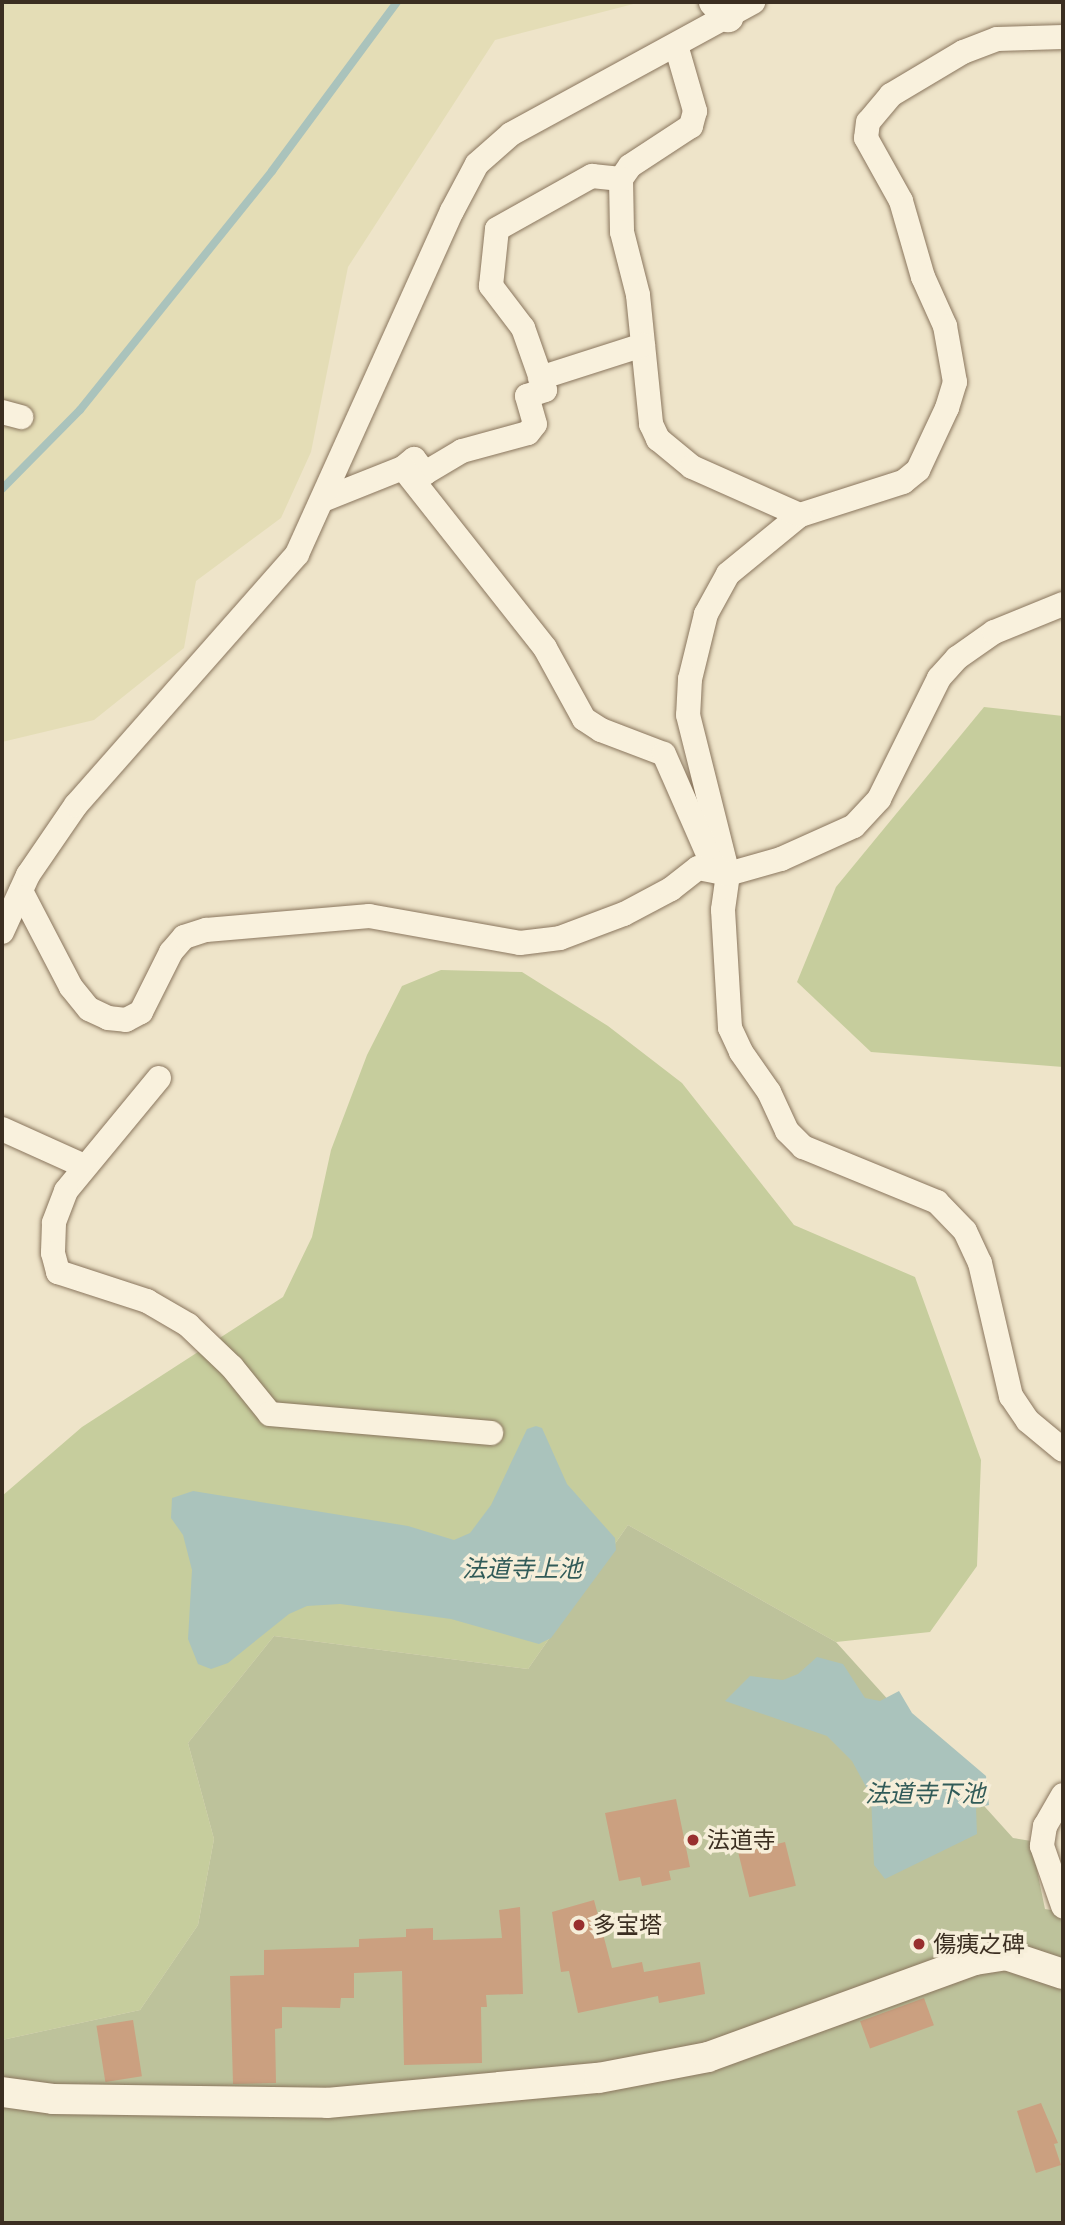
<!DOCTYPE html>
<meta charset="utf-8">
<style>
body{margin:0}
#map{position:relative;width:1065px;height:2225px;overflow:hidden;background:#eee4c9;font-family:Lora,"Noto Sans JP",serif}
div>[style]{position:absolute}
.farmland>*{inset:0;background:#e4ddb6}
.green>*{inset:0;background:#c6cd9d}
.cemetery>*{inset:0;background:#bdc29b}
.water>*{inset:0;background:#aac3bc}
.stream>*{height:8px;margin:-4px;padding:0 4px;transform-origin:4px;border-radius:4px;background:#aac3bc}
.building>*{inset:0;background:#cba080;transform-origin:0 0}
.roads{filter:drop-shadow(0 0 2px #8a765e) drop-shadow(0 0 2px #8a765e)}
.minor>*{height:24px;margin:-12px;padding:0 12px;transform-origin:12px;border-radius:12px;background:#f9f1dd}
.tertiary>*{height:30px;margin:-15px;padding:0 15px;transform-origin:15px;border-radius:15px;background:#f9f1dd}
.dots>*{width:19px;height:19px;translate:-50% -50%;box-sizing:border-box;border:4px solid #f6eed9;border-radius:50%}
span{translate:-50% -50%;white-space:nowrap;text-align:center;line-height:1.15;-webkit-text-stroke:7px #f6eed9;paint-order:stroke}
.poi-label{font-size:23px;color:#3b2e21}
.left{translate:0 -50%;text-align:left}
.water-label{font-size:24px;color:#315b58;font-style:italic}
.frame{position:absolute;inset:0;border:4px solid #3b2e21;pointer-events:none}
</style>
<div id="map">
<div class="farmland">
<i style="clip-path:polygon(2px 2px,641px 2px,495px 40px,348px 267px,311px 452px,281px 518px,196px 581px,184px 648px,94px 720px,2px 742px)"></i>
</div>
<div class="green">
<i style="clip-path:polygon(984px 707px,1063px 716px,1063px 1067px,871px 1052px,797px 982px,836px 887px)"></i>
<i style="clip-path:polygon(441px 970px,522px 972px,608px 1026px,682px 1083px,794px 1225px,915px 1277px,981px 1460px,977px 1566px,930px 1632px,836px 1642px,628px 1525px,528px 1669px,274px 1636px,188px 1743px,214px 1839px,198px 1925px,140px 2010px,2px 2040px,2px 1496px,82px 1427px,283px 1297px,312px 1237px,331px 1150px,367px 1055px,402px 986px)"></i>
</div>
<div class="cemetery">
<i style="clip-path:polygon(628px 1525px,836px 1642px,1013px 1838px,1031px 1841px,1045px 1909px,1063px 1912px,1063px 2223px,2px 2223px,2px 2040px,140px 2010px,198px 1925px,214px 1839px,188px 1743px,274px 1636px,528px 1669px)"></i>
</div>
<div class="water">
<i style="clip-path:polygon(536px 1426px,542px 1428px,567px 1484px,615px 1538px,616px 1550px,551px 1638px,539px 1644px,451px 1619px,340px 1604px,307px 1606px,289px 1614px,228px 1663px,211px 1669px,198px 1664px,188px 1639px,192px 1570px,183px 1535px,171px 1518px,172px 1498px,193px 1491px,408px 1526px,454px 1540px,470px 1533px,491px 1505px,527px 1429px)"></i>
<i style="clip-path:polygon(817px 1657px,843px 1664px,865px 1698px,880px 1701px,899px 1691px,912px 1713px,986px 1776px,989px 1805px,976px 1808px,977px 1834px,885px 1879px,874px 1865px,871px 1796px,852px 1761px,827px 1736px,725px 1701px,750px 1676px,783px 1680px,798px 1674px)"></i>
</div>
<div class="stream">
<i style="left:2px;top:489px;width:111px;rotate:-45.4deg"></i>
<i style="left:80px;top:410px;width:307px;rotate:-51.2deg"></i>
<i style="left:272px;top:171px;width:210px;rotate:-53.5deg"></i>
</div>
<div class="building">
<i style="clip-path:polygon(676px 1799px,690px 1867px,669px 1871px,671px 1880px,642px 1886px,640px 1877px,619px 1881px,605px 1813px)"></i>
<i style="left:785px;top:1842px;width:45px;height:48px;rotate:76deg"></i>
<i style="clip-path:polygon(594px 1900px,612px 1968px,642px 1962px,644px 1972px,700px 1962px,705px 1994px,659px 2003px,658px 1996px,578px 2013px,569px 1971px,561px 1972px,552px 1912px)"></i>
<i style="clip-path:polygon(520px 1907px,523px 1994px,486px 1995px,487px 2007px,481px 2007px,482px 2063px,404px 2065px,402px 1971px,354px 1973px,354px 1998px,341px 1998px,340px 2008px,282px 2007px,282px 2028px,275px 2029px,276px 2083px,233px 2084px,230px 1976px,264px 1975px,264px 1950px,359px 1947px,359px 1939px,406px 1937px,406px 1929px,433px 1928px,433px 1940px,502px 1938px,499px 1910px)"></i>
<i style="left:924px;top:1998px;width:29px;height:68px;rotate:70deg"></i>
<i style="left:133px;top:2020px;width:57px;height:37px;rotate:81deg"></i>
<i style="clip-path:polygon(1041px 2103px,1058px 2143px,1054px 2144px,1061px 2165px,1036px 2173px,1017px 2111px)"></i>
</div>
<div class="roads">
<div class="minor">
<i style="left:1063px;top:37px;width:66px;rotate:178.3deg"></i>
<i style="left:997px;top:39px;width:36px;rotate:159deg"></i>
<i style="left:963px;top:52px;width:84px;rotate:149.2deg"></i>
<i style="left:891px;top:95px;width:35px;rotate:130deg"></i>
<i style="left:868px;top:122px;width:16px;rotate:97deg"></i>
<i style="left:866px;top:138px;width:72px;rotate:60.9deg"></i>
<i style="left:901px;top:201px;width:79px;rotate:73.9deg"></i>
<i style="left:923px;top:277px;width:54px;rotate:65.8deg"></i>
<i style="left:945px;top:326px;width:57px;rotate:79.9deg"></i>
<i style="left:955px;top:382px;width:27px;rotate:107deg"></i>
<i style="left:947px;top:408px;width:68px;rotate:115.1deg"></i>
<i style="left:918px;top:470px;width:19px;rotate:141deg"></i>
<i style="left:903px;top:482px;width:108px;rotate:162.2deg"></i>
<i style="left:800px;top:515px;width:93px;rotate:140.7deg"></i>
<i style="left:728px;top:574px;width:46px;rotate:118.8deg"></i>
<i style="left:706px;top:614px;width:67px;rotate:103.8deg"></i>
<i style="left:690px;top:679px;width:36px;rotate:93deg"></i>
<i style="left:688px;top:715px;width:164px;rotate:75.9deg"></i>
<i style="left:728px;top:874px;width:36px;rotate:98deg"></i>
<i style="left:723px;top:910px;width:118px;rotate:86.6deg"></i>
<i style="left:730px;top:1028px;width:26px;rotate:65deg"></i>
<i style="left:741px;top:1052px;width:49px;rotate:55deg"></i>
<i style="left:769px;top:1092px;width:43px;rotate:65.2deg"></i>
<i style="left:787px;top:1131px;width:23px;rotate:45deg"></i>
<i style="left:803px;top:1147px;width:145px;rotate:22.3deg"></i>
<i style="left:937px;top:1202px;width:40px;rotate:46deg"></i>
<i style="left:965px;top:1231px;width:35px;rotate:65deg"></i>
<i style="left:980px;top:1263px;width:137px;rotate:76.9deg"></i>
<i style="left:1011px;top:1396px;width:30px;rotate:56deg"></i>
<i style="left:1028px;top:1421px;width:45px;rotate:39.6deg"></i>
<i style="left:676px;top:45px;width:69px;rotate:73.9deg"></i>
<i style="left:695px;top:111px;width:16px;rotate:105deg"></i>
<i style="left:691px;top:126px;width:73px;rotate:146.7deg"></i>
<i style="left:630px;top:166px;width:16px;rotate:125deg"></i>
<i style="left:621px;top:179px;width:53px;rotate:88.9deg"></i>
<i style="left:622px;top:232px;width:65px;rotate:75.7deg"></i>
<i style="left:638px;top:295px;width:130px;rotate:84.2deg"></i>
<i style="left:651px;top:424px;width:17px;rotate:65deg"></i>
<i style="left:658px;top:439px;width:44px;rotate:39.5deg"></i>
<i style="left:692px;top:467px;width:118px;rotate:24deg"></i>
<i style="left:540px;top:378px;width:108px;rotate:-17.8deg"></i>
<i style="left:2px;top:412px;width:20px;rotate:15deg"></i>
<i style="left:404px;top:467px;width:13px;rotate:-39deg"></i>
<i style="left:414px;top:459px;width:18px;rotate:52deg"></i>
<i style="left:425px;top:473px;width:43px;rotate:-30.7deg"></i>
<i style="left:462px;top:451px;width:68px;rotate:-15.3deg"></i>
<i style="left:528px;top:433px;width:11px;rotate:-52deg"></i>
<i style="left:535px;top:424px;width:29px;rotate:-106deg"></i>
<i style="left:527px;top:396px;width:19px;rotate:-18deg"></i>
<i style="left:545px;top:390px;width:66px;rotate:-109.5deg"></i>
<i style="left:523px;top:328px;width:53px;rotate:-127.3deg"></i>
<i style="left:491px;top:286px;width:57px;rotate:-84deg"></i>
<i style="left:497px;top:229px;width:109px;rotate:-29.2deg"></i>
<i style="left:592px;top:176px;width:29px;rotate:6deg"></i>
<i style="left:325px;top:499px;width:84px;rotate:-21.7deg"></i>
<i style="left:403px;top:468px;width:229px;rotate:51.7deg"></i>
<i style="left:545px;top:648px;width:81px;rotate:61.2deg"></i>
<i style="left:584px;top:719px;width:20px;rotate:33deg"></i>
<i style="left:601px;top:730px;width:67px;rotate:20.9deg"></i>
<i style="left:664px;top:754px;width:124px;rotate:66.3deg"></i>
<i style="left:21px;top:891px;width:108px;rotate:62.5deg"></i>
<i style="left:71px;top:987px;width:28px;rotate:51deg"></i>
<i style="left:89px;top:1009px;width:21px;rotate:25deg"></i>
<i style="left:108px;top:1018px;width:18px;rotate:6deg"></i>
<i style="left:126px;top:1020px;width:17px;rotate:-28deg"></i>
<i style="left:141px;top:1012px;width:67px;rotate:-63.4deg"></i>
<i style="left:171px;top:952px;width:20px;rotate:-49deg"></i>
<i style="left:184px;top:937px;width:23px;rotate:-18deg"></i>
<i style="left:206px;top:930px;width:164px;rotate:-4.9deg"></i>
<i style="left:369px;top:916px;width:153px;rotate:10.1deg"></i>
<i style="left:520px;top:943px;width:40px;rotate:-7.1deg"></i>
<i style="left:560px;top:938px;width:68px;rotate:-20.6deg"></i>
<i style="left:624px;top:914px;width:53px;rotate:-28deg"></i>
<i style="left:671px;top:889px;width:34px;rotate:-38deg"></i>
<i style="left:698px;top:868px;width:31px;rotate:11deg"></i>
<i style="left:728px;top:874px;width:55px;rotate:-15.8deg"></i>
<i style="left:781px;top:859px;width:80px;rotate:-24.3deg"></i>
<i style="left:854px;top:826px;width:37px;rotate:-47deg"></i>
<i style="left:879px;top:799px;width:135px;rotate:-63.6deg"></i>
<i style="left:939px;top:678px;width:27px;rotate:-48deg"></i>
<i style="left:957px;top:658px;width:45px;rotate:-35.1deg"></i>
<i style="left:994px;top:632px;width:74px;rotate:-22.1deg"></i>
<i style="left:2px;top:932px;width:63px;rotate:-65.5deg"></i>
<i style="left:28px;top:875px;width:85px;rotate:-55.6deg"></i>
<i style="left:76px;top:805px;width:334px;rotate:-48.6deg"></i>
<i style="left:297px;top:554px;width:376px;rotate:-65.7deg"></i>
<i style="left:452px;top:211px;width:53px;rotate:-62deg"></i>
<i style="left:477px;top:164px;width:45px;rotate:-41.4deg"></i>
<i style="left:511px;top:134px;width:276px;rotate:-28.6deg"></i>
<i style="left:159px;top:1078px;width:146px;rotate:129.5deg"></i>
<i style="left:66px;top:1191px;width:34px;rotate:111deg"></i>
<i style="left:54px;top:1223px;width:30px;rotate:92deg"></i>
<i style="left:53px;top:1253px;width:20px;rotate:75deg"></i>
<i style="left:58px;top:1272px;width:94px;rotate:18deg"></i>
<i style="left:147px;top:1301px;width:48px;rotate:30.3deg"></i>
<i style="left:188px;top:1325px;width:61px;rotate:43.7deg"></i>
<i style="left:232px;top:1367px;width:60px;rotate:51deg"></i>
<i style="left:270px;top:1414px;width:222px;rotate:4.9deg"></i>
<i style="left:2px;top:1129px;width:90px;rotate:24.3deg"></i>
<i style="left:1063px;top:1795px;width:36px;rotate:120deg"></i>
<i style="left:1045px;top:1826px;width:20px;rotate:99deg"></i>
<i style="left:1042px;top:1846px;width:64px;rotate:70.7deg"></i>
</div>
<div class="tertiary">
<i style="left:714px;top:2px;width:21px;rotate:47deg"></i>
<i style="left:2px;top:2092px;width:51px;rotate:7.8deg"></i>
<i style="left:53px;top:2099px;width:274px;rotate:0.8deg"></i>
<i style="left:327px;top:2103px;width:273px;rotate:-5.3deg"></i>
<i style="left:599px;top:2078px;width:111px;rotate:-10.9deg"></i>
<i style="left:708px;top:2057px;width:284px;rotate:-20deg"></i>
<i style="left:975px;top:1960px;width:31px;rotate:-9deg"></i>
<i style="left:1006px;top:1955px;width:60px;rotate:18.4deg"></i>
</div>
</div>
<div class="dots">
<i style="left:693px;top:1840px;background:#982f2f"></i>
<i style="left:579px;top:1925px;background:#982f2f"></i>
<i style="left:919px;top:1944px;background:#982f2f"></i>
</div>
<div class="poi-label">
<span class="left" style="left:707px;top:1840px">法道寺</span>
<span class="left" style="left:593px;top:1925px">多宝塔</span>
<span class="left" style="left:933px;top:1944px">傷痍之碑</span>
</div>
<div class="water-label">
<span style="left:522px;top:1569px">法道寺上池</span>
<span style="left:925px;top:1794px">法道寺下池</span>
</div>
<div class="frame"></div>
</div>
